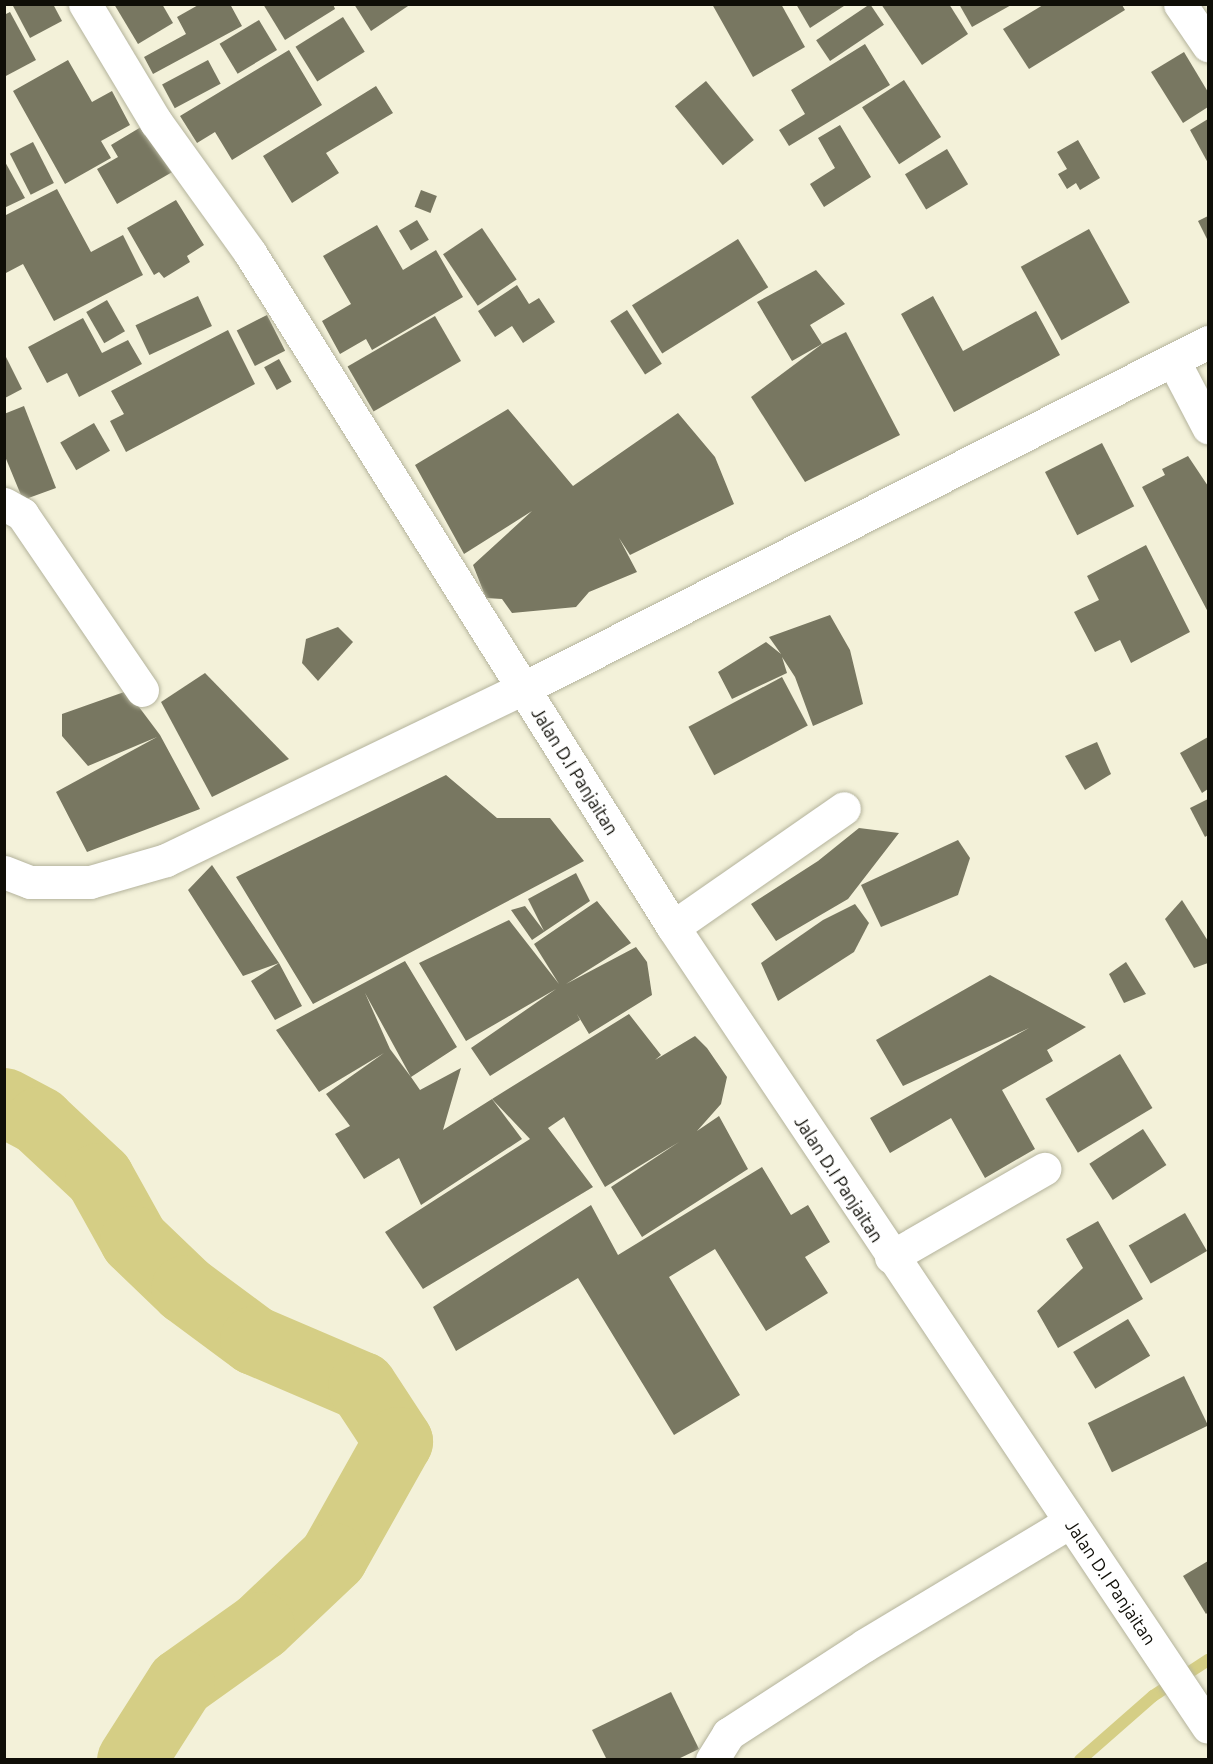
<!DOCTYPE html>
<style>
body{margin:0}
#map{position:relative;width:1213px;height:1764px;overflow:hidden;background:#f3f1d9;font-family:Ubuntu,sans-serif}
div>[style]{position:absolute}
.stream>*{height:12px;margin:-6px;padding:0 6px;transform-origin:6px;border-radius:6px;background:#d5ce85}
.river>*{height:69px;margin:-34.5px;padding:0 34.5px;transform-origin:34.5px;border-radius:34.5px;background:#d5ce85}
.building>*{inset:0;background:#787761;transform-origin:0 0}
.roads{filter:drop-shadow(0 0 2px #b4b39c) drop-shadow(0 0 2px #b4b39c)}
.minor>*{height:33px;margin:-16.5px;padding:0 16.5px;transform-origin:16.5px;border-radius:16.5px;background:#fff}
span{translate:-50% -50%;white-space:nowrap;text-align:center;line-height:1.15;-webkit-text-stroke:4.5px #fff;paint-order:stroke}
.street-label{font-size:18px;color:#0f0e07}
.frame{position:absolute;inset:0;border:6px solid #0f0e07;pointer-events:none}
</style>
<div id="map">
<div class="stream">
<i style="left:1080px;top:1760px;width:97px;rotate:-41.2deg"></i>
<i style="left:1153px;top:1696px;width:66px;rotate:-33.2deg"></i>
</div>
<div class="river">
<i style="left:4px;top:1102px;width:40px;rotate:28deg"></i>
<i style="left:39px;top:1121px;width:82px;rotate:43deg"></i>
<i style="left:99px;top:1177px;width:72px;rotate:60.9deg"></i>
<i style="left:134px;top:1240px;width:71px;rotate:43.9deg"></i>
<i style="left:185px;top:1289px;width:86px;rotate:36.5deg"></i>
<i style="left:254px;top:1340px;width:117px;rotate:23.1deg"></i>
<i style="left:362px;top:1386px;width:66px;rotate:56.8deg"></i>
<i style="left:398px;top:1441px;width:133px;rotate:119.3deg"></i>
<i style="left:333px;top:1557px;width:100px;rotate:136.6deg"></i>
<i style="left:260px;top:1626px;width:98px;rotate:144.5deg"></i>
<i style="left:180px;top:1683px;width:91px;rotate:122.5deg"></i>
</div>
<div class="building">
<i style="clip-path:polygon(12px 4px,53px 4px,62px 21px,30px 38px)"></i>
<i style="clip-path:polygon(114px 4px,162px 4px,173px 23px,138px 44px)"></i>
<i style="clip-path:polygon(200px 4px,230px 4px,242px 26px,153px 74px,144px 57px,186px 34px,177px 17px)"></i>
<i style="clip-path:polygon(263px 4px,333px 4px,335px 9px,285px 40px)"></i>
<i style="clip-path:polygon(354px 4px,411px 4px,371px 31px)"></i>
<i style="clip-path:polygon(712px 4px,781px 4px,805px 47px,753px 77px)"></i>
<i style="clip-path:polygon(796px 4px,847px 4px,810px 28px)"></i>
<i style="left:870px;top:4px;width:25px;height:65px;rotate:56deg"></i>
<i style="clip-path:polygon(881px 4px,949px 4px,968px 34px,922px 65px)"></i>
<i style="clip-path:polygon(959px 4px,1013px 4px,972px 27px)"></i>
<i style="clip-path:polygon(1043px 5px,1122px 5px,1125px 10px,1029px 69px,1003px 29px)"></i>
<i style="clip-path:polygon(10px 12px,36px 60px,4px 77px,4px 15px)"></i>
<i style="left:343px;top:17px;width:41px;height:56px;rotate:58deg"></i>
<i style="left:259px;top:20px;width:35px;height:46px;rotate:59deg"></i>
<i style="clip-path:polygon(865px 44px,890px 85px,789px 146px,779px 130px,805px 114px,791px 90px)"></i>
<i style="clip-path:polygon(289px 50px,322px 105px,232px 160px,215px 132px,197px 143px,180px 116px)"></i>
<i style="clip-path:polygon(1184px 52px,1208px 92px,1208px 107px,1183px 123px,1151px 72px)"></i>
<i style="clip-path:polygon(68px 60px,92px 102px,112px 91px,130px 125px,101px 141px,111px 158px,65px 184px,13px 91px)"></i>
<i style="left:208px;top:60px;width:27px;height:52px;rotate:62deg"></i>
<i style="left:904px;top:80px;width:68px;height:50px;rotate:57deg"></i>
<i style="left:706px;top:81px;width:76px;height:40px;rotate:51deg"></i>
<i style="clip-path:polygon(376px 86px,393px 113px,326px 153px,339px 173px,292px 203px,263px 156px)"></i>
<i style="clip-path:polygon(1208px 119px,1208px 163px,1190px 130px)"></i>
<i style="clip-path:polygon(146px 124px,174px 171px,117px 204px,97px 169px,118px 157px,111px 145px)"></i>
<i style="clip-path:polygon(840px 125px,871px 177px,824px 207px,810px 184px,835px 168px,818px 138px)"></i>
<i style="clip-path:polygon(1078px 140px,1100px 178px,1080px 190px,1076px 183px,1067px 189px,1058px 174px,1067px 169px,1057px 152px)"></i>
<i style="left:33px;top:142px;width:46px;height:26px;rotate:63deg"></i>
<i style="left:947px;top:149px;width:41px;height:49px;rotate:59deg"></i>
<i style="clip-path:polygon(4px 160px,25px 198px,4px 208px)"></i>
<i style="clip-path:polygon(57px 189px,91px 252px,123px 235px,143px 275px,54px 321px,23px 264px,4px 274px,4px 216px)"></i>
<i style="left:421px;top:190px;width:17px;height:18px;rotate:21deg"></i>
<i style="clip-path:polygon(176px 200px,204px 245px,187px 256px,190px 262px,164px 278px,159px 272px,154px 275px,127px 228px)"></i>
<i style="clip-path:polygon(1208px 216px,1208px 241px,1198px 221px)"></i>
<i style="left:417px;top:220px;width:23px;height:21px;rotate:59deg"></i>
<i style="clip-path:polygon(377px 225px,403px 270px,436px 250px,463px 297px,372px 350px,366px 339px,340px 354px,322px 321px,351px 304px,323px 256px)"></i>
<i style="left:482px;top:228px;width:62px;height:47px;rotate:56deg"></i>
<i style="left:1089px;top:229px;width:84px;height:78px;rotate:61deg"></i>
<i style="left:738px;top:239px;width:57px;height:125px;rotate:58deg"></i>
<i style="clip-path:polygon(816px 270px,845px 304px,810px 325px,822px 344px,792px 361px,757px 302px)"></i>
<i style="clip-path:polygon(517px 285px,529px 304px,539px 298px,555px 322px,523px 343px,512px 326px,495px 337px,478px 311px)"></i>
<i style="left:198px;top:296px;width:33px;height:69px;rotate:65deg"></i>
<i style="clip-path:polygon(933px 296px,963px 351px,1036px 311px,1060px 355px,954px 412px,901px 314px)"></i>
<i style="left:107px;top:300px;width:36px;height:24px;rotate:60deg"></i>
<i style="left:627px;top:310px;width:64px;height:20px;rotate:57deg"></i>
<i style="left:267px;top:315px;width:40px;height:34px;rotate:63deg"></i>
<i style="left:435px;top:316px;width:52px;height:101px;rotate:60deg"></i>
<i style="clip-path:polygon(83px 318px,102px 353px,128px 340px,142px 364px,79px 397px,67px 373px,47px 383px,28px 347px)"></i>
<i style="clip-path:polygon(228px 330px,255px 384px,126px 452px,110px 421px,124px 414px,111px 391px)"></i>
<i style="clip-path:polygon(846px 332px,900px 435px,805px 482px,751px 397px,822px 344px)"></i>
<i style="clip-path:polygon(5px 355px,22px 389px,5px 398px)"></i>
<i style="left:279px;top:359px;width:26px;height:17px;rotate:61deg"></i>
<i style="clip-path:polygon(24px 406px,56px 488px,23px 500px,4px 454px,4px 414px)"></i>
<i style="clip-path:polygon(508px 409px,573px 486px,678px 413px,715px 457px,734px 504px,630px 555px,619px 538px,637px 572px,589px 592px,576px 607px,512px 613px,502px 599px,486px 598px,473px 565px,532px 511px,464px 554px,415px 465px)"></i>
<i style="left:94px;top:423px;width:32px;height:39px;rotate:60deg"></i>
<i style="left:1102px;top:443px;width:71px;height:64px;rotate:63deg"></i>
<i style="clip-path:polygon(1188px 456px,1208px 486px,1208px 612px,1142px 487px,1165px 475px,1162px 469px)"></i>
<i style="clip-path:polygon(1146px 545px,1190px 632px,1131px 663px,1120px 640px,1095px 652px,1074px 612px,1099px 600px,1087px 576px)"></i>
<i style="clip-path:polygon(830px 615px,850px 650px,863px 704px,813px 726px,795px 677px,782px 657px,787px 673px,732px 699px,718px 672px,766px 642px,781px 654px,769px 637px)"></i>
<i style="clip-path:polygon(338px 627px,353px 642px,318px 681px,302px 663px,306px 639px)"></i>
<i style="clip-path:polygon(205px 673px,289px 759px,212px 797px,161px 702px)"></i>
<i style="left:782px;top:677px;width:55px;height:106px;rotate:62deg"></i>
<i style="clip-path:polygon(127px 691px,160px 735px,200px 809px,87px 852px,56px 792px,157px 737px,88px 766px,62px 736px,62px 714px)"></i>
<i style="clip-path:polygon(1208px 737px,1208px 789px,1202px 793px,1180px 753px)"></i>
<i style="clip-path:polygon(1097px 742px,1111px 774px,1085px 790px,1065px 756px)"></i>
<i style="clip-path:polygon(446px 775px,497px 818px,550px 818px,584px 861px,313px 1004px,236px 877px)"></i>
<i style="clip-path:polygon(1208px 799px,1208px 835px,1205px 837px,1190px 808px)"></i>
<i style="clip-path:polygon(859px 828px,899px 833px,848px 899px,776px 941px,751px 904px,818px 861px)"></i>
<i style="clip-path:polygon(958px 840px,970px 858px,958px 895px,881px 927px,861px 885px)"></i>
<i style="clip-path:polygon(212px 865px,279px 963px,302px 1006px,275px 1020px,251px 981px,279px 963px,243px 976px,188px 890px)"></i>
<i style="clip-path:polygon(576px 873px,590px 901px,532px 940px,511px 910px,525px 906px,544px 931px,528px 899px)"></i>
<i style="clip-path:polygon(1182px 900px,1208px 941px,1208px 963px,1194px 968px,1165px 919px)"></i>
<i style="clip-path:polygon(597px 901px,631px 943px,566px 984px,636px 947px,647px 962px,652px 995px,589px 1034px,577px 1014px,580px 1020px,490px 1076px,471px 1048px,556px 989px,466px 1041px,419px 963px,509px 920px,559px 984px,534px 944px)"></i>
<i style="clip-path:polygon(855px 904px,869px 923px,854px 952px,778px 1001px,761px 963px,823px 920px)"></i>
<i style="clip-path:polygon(evenodd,405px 961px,457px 1047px,411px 1077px,420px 1090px,461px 1068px,443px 1130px,492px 1099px,522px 1139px,421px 1205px,399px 1158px,364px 1179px,335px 1134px,350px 1126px,326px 1094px,384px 1053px,319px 1092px,276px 1030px,405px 961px,365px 993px,411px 1077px,390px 1049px,365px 993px)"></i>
<i style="clip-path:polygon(1126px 962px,1146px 994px,1124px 1003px,1109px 974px)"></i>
<i style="clip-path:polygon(990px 975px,1086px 1027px,1047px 1050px,1053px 1061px,1002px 1090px,1035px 1149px,985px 1178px,951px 1118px,890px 1153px,870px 1118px,1029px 1028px,903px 1086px,876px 1040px)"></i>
<i style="clip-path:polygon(629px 1014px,661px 1055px,655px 1060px,695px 1036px,707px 1048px,727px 1077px,721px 1104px,697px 1131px,719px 1116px,748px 1169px,642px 1237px,611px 1187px,679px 1142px,605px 1187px,564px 1117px,548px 1128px,593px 1187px,423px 1289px,385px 1232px,530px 1139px,492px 1099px)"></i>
<i style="left:1120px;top:1054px;width:63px;height:87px;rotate:59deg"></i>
<i style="left:1143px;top:1129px;width:43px;height:64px;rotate:57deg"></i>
<i style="clip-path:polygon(762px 1167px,791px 1215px,808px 1205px,830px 1242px,805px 1257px,828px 1293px,766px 1331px,715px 1249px,669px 1277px,740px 1395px,674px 1435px,578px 1278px,456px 1351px,433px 1307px,591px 1205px,618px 1255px)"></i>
<i style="left:1185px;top:1213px;width:44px;height:65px;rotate:60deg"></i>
<i style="clip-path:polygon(1098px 1221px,1143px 1299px,1058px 1348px,1037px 1311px,1083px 1268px,1066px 1239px)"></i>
<i style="left:1128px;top:1319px;width:43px;height:64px;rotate:59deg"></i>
<i style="left:1184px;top:1376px;width:55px;height:107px;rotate:64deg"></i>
<i style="clip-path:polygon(1208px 1561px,1208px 1612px,1206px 1614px,1183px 1576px)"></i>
<i style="clip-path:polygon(671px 1692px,699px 1749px,676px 1760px,607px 1760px,592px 1730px)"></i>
</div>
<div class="roads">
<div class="minor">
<i style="left:85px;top:4px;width:138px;rotate:59deg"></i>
<i style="left:156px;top:122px;width:161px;rotate:54.3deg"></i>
<i style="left:250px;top:253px;width:796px;rotate:57.89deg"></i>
<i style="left:673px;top:927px;width:962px;rotate:56.23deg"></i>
<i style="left:1180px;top:4px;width:50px;rotate:55.7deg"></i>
<i style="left:1173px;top:360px;width:76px;rotate:62.4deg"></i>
<i style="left:4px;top:504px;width:21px;rotate:29deg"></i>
<i style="left:22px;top:514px;width:213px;rotate:55.7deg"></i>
<i style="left:4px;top:872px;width:28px;rotate:21deg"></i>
<i style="left:30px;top:882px;width:60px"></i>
<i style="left:90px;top:882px;width:79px;rotate:-16.1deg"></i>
<i style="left:166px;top:860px;width:397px;rotate:-25.7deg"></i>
<i style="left:524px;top:688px;width:767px;rotate:-26.83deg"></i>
<i style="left:673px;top:927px;width:208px;rotate:-34.8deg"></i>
<i style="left:891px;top:1257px;width:177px;rotate:-29.9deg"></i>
<i style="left:712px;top:1760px;width:31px;rotate:-58deg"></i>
<i style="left:728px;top:1734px;width:163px;rotate:-33deg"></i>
<i style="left:865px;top:1645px;width:239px;rotate:-31deg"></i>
</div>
</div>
<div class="street-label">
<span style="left:575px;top:771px;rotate:58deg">Jalan D.I Panjaitan</span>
<span style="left:839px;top:1179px;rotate:57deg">Jalan D.I Panjaitan</span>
<span style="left:1111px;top:1582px;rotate:56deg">Jalan D.I Panjaitan</span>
</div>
<div class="frame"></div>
</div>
